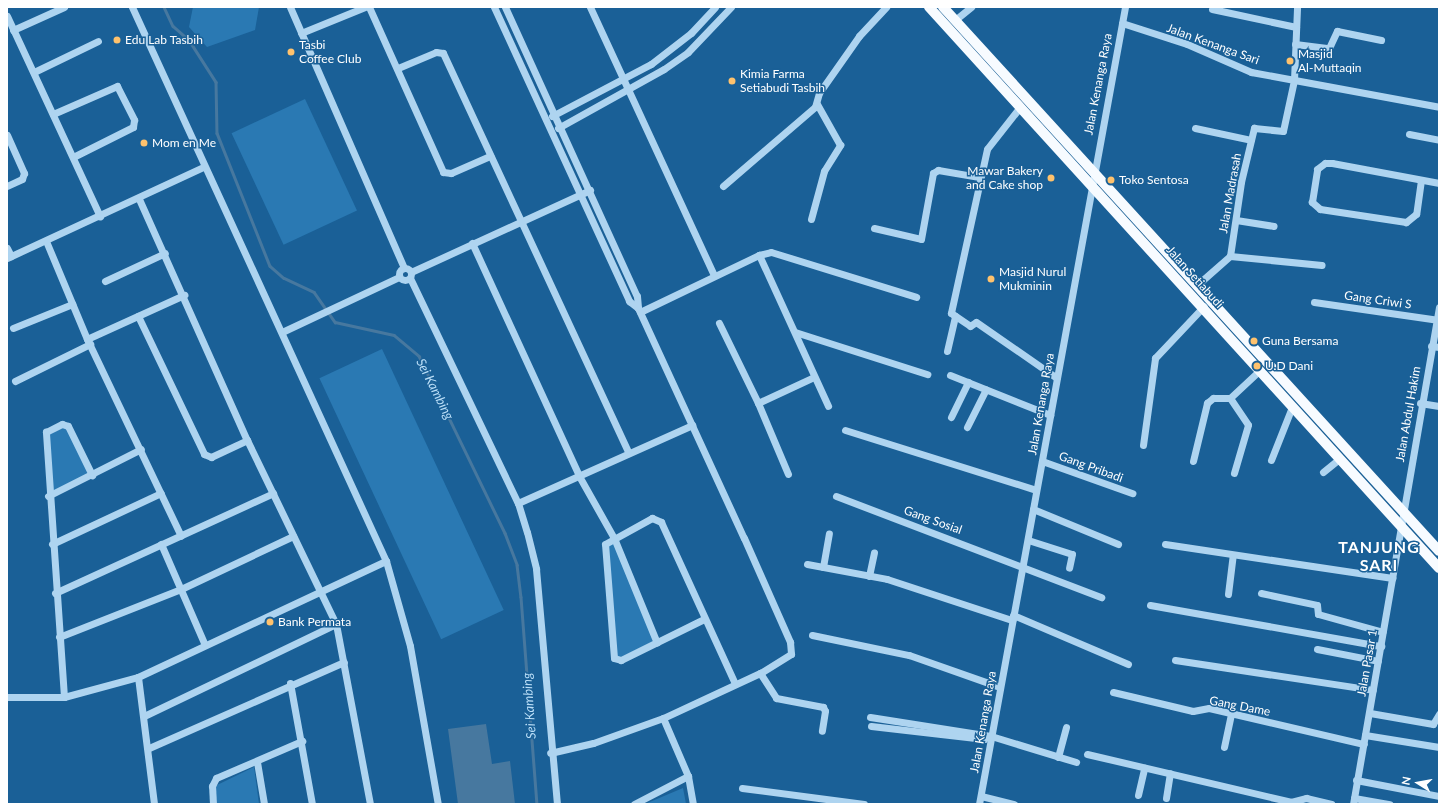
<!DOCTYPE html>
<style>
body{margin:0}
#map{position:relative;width:1446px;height:811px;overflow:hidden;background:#1a6097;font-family:Lato,sans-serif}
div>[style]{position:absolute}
.green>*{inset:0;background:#2a79b3;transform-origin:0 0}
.water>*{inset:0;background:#47789f}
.stream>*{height:2.5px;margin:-1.25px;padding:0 1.25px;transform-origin:1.25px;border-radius:1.25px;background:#47789f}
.minor>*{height:7px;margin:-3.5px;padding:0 3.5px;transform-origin:3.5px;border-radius:3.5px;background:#aed4f0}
.minor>.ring{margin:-3.5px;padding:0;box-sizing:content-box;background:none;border:7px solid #aed4f0;border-radius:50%}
.major>*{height:10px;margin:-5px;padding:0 5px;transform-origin:5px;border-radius:5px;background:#f7fbff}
.dots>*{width:11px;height:11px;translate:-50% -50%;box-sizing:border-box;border:2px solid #1a6097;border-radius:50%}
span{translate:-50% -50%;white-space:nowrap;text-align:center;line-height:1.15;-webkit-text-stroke:3px #1a6097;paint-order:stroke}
.poi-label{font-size:12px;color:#fff}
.left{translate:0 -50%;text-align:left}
.right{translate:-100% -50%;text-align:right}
.street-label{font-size:12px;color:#fff}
.water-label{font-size:13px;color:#badef7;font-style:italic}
.district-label{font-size:16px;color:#fff;font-weight:700;letter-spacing:1px}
.frame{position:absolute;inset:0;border:8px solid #fff;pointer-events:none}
.north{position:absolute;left:1398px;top:763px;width:40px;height:40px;-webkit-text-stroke:3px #1a6097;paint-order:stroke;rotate:281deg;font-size:11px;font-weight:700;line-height:16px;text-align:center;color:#fff}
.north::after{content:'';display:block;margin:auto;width:14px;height:18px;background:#fff;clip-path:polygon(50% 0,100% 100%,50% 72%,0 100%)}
</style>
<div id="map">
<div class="green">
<i style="clip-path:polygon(193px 7px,259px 7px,255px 30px,207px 47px,189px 27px)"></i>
<i style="left:305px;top:99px;width:123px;height:81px;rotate:65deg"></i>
<i style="left:382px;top:349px;width:288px;height:69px;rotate:65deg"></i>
<i style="clip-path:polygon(67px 426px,90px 474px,49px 496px,45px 436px)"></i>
<i style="clip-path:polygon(614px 539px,654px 642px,616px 659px,607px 543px)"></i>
<i style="clip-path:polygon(254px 767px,259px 804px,214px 804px,213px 787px)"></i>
<i style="clip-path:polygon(683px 788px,686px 804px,645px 804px)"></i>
</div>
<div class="water">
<i style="clip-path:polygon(486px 724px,492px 764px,510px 761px,515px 804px,458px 804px,448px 729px)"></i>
</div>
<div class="stream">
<i style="left:164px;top:7px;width:21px;rotate:65deg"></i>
<i style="left:173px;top:26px;width:21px;rotate:41deg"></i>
<i style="left:189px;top:40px;width:50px;rotate:57.3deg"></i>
<i style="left:216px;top:82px;width:51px;rotate:88.9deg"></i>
<i style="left:217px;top:133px;width:143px;rotate:68.3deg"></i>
<i style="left:270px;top:266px;width:18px;rotate:41deg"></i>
<i style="left:284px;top:278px;width:33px;rotate:25deg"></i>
<i style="left:314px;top:292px;width:37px;rotate:55deg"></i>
<i style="left:335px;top:322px;width:60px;rotate:12.4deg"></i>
<i style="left:394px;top:335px;width:33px;rotate:40deg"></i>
<i style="left:419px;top:356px;width:197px;rotate:64.1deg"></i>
<i style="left:505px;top:533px;width:34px;rotate:69deg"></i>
<i style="left:517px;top:565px;width:32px;rotate:83deg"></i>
<i style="left:521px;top:597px;width:208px;rotate:85.6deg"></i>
</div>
<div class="minor">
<i style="left:132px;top:7px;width:609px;rotate:65.37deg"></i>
<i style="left:386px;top:561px;width:88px;rotate:74.2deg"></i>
<i style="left:410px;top:646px;width:160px;rotate:80deg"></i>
<i style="left:290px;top:7px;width:285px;rotate:66.4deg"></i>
<i style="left:369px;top:7px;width:181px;rotate:65.8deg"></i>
<i style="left:443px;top:172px;width:8px;rotate:7deg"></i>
<i style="left:451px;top:173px;width:43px;rotate:-23.6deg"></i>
<i style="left:494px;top:7px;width:324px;rotate:65.3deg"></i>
<i style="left:629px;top:301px;width:11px;rotate:38deg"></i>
<i style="left:505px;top:7px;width:318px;rotate:65.5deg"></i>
<i style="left:637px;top:296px;width:12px;rotate:85deg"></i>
<i style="left:638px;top:308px;width:253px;rotate:65.3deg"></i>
<i style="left:744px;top:538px;width:114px;rotate:66.1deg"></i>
<i style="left:790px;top:642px;width:12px;rotate:85deg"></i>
<i style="left:791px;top:654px;width:36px;rotate:148deg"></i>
<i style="left:760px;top:673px;width:107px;rotate:155.1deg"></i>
<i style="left:663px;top:718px;width:74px;rotate:160.3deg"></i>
<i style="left:593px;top:743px;width:44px;rotate:166.9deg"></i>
<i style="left:590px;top:7px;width:295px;rotate:65.2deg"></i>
<i style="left:1212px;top:9px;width:86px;rotate:12.1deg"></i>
<i style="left:7px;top:16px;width:221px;rotate:65.1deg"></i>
<i style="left:955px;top:20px;width:21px;rotate:-39deg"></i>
<i style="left:1122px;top:23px;width:68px;rotate:17.9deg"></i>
<i style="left:1187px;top:44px;width:70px;rotate:23.6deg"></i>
<i style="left:1251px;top:72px;width:191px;rotate:10.5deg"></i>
<i style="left:13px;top:30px;width:56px;rotate:-24.3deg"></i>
<i style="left:301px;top:33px;width:69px;rotate:-22.1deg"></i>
<i style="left:1295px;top:44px;width:34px;rotate:7deg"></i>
<i style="left:1329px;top:48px;width:19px;rotate:-65deg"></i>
<i style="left:1337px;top:31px;width:45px;rotate:11.6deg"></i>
<i style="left:398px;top:68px;width:41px;rotate:-22.8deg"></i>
<i style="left:436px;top:52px;width:7px;rotate:8deg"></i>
<i style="left:443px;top:53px;width:441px;rotate:65.1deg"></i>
<i style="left:34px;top:72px;width:71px;rotate:-25.8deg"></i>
<i style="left:1020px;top:107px;width:53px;rotate:128.2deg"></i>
<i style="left:987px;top:149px;width:168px;rotate:102.4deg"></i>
<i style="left:951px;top:313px;width:23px;rotate:34deg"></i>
<i style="left:970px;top:326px;width:7px;rotate:-34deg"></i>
<i style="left:976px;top:322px;width:98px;rotate:34.7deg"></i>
<i style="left:53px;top:114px;width:70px;rotate:-23.6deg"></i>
<i style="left:117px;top:86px;width:38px;rotate:63deg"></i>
<i style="left:134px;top:120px;width:7px;rotate:98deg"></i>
<i style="left:133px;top:127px;width:67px;rotate:153.4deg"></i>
<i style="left:552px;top:116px;width:112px;rotate:-27.7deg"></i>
<i style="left:651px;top:64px;width:51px;rotate:-37.8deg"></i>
<i style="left:691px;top:33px;width:35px;rotate:-47deg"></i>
<i style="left:558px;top:128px;width:121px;rotate:-29.1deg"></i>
<i style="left:664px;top:69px;width:29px;rotate:-35deg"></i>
<i style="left:688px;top:52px;width:62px;rotate:-46.3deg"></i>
<i style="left:1195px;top:128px;width:57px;rotate:12.1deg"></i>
<i style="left:1409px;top:134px;width:31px;rotate:11deg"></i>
<i style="left:7px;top:135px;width:42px;rotate:65.9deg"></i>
<i style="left:24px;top:173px;width:6px;rotate:108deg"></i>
<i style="left:22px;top:179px;width:17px;rotate:155deg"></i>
<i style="left:1421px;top:180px;width:34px;rotate:98deg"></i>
<i style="left:1416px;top:214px;width:13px;rotate:141deg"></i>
<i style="left:1406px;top:222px;width:87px;rotate:-171.4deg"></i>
<i style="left:1320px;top:209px;width:11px;rotate:-139deg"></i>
<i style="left:1312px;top:202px;width:33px;rotate:-81deg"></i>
<i style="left:1317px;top:169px;width:10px;rotate:-37deg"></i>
<i style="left:1325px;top:163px;width:7px"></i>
<i style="left:1332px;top:163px;width:109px;rotate:10.6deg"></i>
<i style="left:723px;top:186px;width:121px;rotate:-40.7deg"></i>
<i style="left:815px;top:107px;width:15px;rotate:-74deg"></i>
<i style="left:819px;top:93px;width:70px;rotate:-54.9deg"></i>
<i style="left:859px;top:36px;width:40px;rotate:-47deg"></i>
<i style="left:139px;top:199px;width:264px;rotate:65.9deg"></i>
<i style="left:247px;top:440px;width:204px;rotate:64.2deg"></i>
<i style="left:336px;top:624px;width:183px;rotate:79.3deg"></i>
<i style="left:811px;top:219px;width:50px;rotate:-74.8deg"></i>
<i style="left:824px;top:171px;width:31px;rotate:-58deg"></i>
<i style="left:840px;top:145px;width:47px;rotate:-119.3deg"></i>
<i style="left:1236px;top:220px;width:38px;rotate:9deg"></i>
<i style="left:874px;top:228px;width:48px;rotate:13.2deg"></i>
<i style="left:921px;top:239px;width:67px;rotate:-79.7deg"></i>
<i style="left:933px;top:173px;width:6px;rotate:-31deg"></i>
<i style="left:938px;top:170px;width:42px;rotate:9.7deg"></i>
<i style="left:46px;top:241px;width:106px;rotate:67.3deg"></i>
<i style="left:87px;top:339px;width:218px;rotate:64.5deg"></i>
<i style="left:472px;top:243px;width:256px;rotate:65.3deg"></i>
<i style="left:579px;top:476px;width:71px;rotate:60.6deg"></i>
<i style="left:614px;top:538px;width:113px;rotate:67.7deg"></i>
<i style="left:7px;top:248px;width:9px;rotate:63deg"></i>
<i style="left:759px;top:255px;width:166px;rotate:65.4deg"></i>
<i style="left:1230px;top:256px;width:92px;rotate:5.6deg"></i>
<i style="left:7px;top:258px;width:216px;rotate:-24.9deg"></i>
<i class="ring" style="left:399px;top:268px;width:5px;height:5px"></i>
<i style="left:411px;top:272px;width:197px;rotate:-24.6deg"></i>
<i style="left:410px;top:278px;width:250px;rotate:64.4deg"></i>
<i style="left:518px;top:503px;width:30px;rotate:73deg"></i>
<i style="left:527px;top:532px;width:38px;rotate:76deg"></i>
<i style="left:536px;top:569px;width:236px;rotate:84.9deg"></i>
<i style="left:105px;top:281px;width:66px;rotate:-25deg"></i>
<i style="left:1197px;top:285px;width:44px;rotate:-41.3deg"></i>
<i style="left:1230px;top:256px;width:75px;rotate:-81.5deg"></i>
<i style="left:1241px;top:182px;width:56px;rotate:-76.5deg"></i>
<i style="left:1254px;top:128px;width:29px;rotate:6deg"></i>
<i style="left:1283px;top:131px;width:52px;rotate:-77.8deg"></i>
<i style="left:1294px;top:80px;width:73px;rotate:-87.6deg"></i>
<i style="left:1314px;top:302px;width:126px;rotate:8.2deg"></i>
<i style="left:640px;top:312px;width:132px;rotate:-25.6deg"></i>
<i style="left:759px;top:255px;width:12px;rotate:-14deg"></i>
<i style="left:771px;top:252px;width:152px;rotate:17.2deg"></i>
<i style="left:138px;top:316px;width:153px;rotate:64.4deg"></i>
<i style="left:204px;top:454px;width:8px;rotate:23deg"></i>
<i style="left:211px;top:457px;width:40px;rotate:-25deg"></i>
<i style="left:719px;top:323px;width:89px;rotate:64deg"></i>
<i style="left:758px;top:403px;width:62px;rotate:-24.9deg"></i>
<i style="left:13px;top:328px;width:64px;rotate:-22.1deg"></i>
<i style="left:282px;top:332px;width:129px;rotate:-25.2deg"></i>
<i style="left:795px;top:332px;width:139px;rotate:17.7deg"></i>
<i style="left:87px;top:339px;width:107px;rotate:-24.4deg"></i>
<i style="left:1431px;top:346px;width:8px;rotate:7deg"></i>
<i style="left:947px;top:351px;width:36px;rotate:-77deg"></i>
<i style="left:950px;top:375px;width:108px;rotate:21.8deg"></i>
<i style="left:15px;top:381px;width:84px;rotate:-26.3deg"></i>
<i style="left:1230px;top:398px;width:32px;rotate:56deg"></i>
<i style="left:1248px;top:425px;width:50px;rotate:106.3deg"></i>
<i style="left:758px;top:403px;width:77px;rotate:67.1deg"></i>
<i style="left:1420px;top:403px;width:19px;rotate:9deg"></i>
<i style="left:951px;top:417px;width:39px;rotate:-64deg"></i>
<i style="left:967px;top:427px;width:42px;rotate:-63.4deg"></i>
<i style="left:845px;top:430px;width:200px;rotate:17.4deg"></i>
<i style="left:1143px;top:445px;width:88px;rotate:-82.1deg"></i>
<i style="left:1155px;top:358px;width:71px;rotate:-46.7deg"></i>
<i style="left:1271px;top:460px;width:57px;rotate:-68.4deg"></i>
<i style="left:1042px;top:461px;width:96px;rotate:19.6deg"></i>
<i style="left:1193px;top:461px;width:60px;rotate:-76.4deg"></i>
<i style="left:1207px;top:403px;width:8px;rotate:-40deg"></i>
<i style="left:1213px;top:398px;width:17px"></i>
<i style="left:1230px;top:398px;width:41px;rotate:-43deg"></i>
<i style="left:1323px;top:472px;width:21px;rotate:-39deg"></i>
<i style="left:48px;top:496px;width:104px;rotate:-26.8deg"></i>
<i style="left:836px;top:496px;width:284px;rotate:20.9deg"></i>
<i style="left:518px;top:503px;width:191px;rotate:-24.1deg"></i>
<i style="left:1033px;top:509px;width:92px;rotate:22.4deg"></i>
<i style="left:1028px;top:540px;width:46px;rotate:17.7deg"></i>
<i style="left:1072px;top:554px;width:14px;rotate:102deg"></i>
<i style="left:52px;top:544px;width:120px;rotate:-25.1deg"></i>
<i style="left:161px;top:544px;width:110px;rotate:66.5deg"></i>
<i style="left:1165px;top:544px;width:230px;rotate:8.5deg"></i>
<i style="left:807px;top:564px;width:81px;rotate:10.6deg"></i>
<i style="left:887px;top:579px;width:132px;rotate:18.2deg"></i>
<i style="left:823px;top:567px;width:34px;rotate:-80deg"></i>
<i style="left:869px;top:576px;width:24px;rotate:-78deg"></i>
<i style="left:55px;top:593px;width:240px;rotate:-24.6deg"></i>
<i style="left:1261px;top:593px;width:57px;rotate:12.1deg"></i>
<i style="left:1317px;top:605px;width:9px;rotate:84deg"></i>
<i style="left:1318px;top:614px;width:67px;rotate:15.5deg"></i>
<i style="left:1228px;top:594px;width:38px;rotate:-83deg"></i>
<i style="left:1150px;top:605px;width:235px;rotate:10.1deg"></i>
<i style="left:1013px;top:615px;width:125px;rotate:23.1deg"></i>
<i style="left:704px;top:619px;width:93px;rotate:153.7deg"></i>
<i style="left:621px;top:660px;width:7px;rotate:-164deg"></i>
<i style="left:614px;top:658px;width:114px;rotate:-94.5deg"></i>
<i style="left:605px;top:544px;width:54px;rotate:-29deg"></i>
<i style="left:652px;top:518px;width:10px;rotate:24deg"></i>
<i style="left:661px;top:522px;width:178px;rotate:65.4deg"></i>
<i style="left:812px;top:635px;width:99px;rotate:11.7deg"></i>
<i style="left:909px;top:655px;width:96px;rotate:19.4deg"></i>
<i style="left:59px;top:637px;width:131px;rotate:-21.5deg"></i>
<i style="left:181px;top:589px;width:124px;rotate:-25.3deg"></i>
<i style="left:1317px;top:649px;width:62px;rotate:11.1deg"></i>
<i style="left:1175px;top:660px;width:200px;rotate:8.6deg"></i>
<i style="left:760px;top:673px;width:30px;rotate:57deg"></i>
<i style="left:776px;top:698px;width:48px;rotate:10.8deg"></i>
<i style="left:823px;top:707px;width:4px;rotate:63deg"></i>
<i style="left:825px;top:711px;width:20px;rotate:99deg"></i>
<i style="left:138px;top:677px;width:128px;rotate:82.8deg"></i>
<i style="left:290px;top:683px;width:123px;rotate:79.7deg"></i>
<i style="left:1113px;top:692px;width:82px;rotate:13.4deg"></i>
<i style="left:1193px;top:711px;width:16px;rotate:-11deg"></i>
<i style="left:1209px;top:708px;width:159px;rotate:13.1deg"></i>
<i style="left:7px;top:697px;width:57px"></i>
<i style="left:64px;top:697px;width:77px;rotate:-15.1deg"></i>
<i style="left:138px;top:677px;width:274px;rotate:-25.1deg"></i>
<i style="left:64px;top:697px;width:266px;rotate:-93.9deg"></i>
<i style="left:46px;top:432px;width:18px;rotate:-27deg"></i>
<i style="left:62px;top:424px;width:6px;rotate:18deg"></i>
<i style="left:68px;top:426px;width:55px;rotate:63.9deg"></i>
<i style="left:1370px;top:713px;width:64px;rotate:9.9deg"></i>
<i style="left:1433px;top:724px;width:12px;rotate:-59deg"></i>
<i style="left:144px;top:716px;width:213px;rotate:-25.6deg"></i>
<i style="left:870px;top:717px;width:122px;rotate:8.9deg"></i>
<i style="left:991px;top:736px;width:89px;rotate:17deg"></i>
<i style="left:663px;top:718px;width:63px;rotate:66.7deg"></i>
<i style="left:688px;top:776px;width:28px;rotate:80deg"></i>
<i style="left:871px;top:726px;width:114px;rotate:6.6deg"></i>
<i style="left:1365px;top:735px;width:75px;rotate:9.2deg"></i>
<i style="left:1224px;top:747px;width:35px;rotate:-78deg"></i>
<i style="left:149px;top:748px;width:213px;rotate:-23.8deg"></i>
<i style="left:1087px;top:754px;width:210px;rotate:13.2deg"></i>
<i style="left:1291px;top:802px;width:16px;rotate:-15deg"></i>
<i style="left:1306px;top:798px;width:26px;rotate:13deg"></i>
<i style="left:1058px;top:757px;width:31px;rotate:-75deg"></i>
<i style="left:257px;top:762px;width:43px;rotate:80.5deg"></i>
<i style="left:1356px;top:780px;width:85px;rotate:10.9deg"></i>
<i style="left:742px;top:788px;width:123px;rotate:7.5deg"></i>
<i style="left:1138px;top:795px;width:28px;rotate:-77deg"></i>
<i style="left:981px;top:796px;width:34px;rotate:14deg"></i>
<i style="left:1166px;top:798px;width:25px;rotate:-81deg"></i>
<i style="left:1354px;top:798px;width:36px;rotate:10deg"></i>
<i style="left:213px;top:804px;width:18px;rotate:-93deg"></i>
<i style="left:212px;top:786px;width:9px;rotate:-63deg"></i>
<i style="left:216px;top:778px;width:94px;rotate:-23.3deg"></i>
<i style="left:634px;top:804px;width:61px;rotate:-27.4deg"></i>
<i style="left:979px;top:804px;width:810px;rotate:-79.62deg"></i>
<i style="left:1353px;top:804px;width:504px;rotate:-80.18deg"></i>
</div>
<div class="major">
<i style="left:929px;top:7px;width:758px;rotate:47.73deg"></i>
<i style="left:943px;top:7px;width:736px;rotate:47.64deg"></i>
</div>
<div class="dots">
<i style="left:117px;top:40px;background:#ffc26d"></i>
<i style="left:291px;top:52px;background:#ffc26d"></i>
<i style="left:1290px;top:61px;background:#ffc26d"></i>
<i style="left:732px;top:81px;background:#ffc26d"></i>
<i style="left:144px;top:143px;background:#ffc26d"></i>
<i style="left:1051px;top:178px;background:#ffc26d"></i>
<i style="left:1111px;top:180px;background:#ffc26d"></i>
<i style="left:991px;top:279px;background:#ffc26d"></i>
<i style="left:1254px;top:341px;background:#ffc26d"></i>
<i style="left:1257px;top:366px;background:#ffc26d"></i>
<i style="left:270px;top:622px;background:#ffc26d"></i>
</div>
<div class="poi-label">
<span class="left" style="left:125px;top:40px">Edu Lab Tasbih</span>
<span class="left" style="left:299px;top:52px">Tasbi<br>Coffee Club</span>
<span class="left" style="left:1298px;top:61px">Masjid<br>Al-Muttaqin</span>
<span class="left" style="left:740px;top:81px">Kimia Farma<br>Setiabudi Tasbih</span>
<span class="left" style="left:152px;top:143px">Mom en Me</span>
<span class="right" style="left:1043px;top:178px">Mawar Bakery<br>and Cake shop</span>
<span class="left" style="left:1119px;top:180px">Toko Sentosa</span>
<span class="left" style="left:999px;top:279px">Masjid Nurul<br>Mukminin</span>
<span class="left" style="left:1262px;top:341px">Guna Bersama</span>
<span class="left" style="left:1265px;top:366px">U.D Dani</span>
<span class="left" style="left:278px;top:622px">Bank Permata</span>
</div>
<div class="street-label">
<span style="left:1213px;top:44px;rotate:20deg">Jalan Kenanga Sari</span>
<span style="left:1098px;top:84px;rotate:-79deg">Jalan Kenanga Raya</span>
<span style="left:1230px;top:193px;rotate:-80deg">Jalan Madrasah</span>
<span style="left:1195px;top:277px;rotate:48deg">Jalan Setiabudi</span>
<span style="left:1378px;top:300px;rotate:8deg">Gang Criwi S</span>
<span style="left:1041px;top:404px;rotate:-80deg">Jalan Kenanga Raya</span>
<span style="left:1408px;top:414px;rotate:-80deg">Jalan Abdul Hakim</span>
<span style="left:1091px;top:467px;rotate:20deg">Gang Pribadi</span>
<span style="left:933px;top:520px;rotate:20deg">Gang Sosial</span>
<span style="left:1367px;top:663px;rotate:-80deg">Jalan Pasar 1</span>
<span style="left:1240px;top:706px;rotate:11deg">Gang Dame</span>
<span style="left:983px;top:722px;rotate:-80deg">Jalan Kenanga Raya</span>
</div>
<div class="water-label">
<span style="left:435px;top:389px;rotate:63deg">Sei Kambing</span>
<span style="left:529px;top:706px;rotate:-94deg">Sei Kambing</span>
</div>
<div class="district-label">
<span style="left:1379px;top:556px">TANJUNG<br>SARI</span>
</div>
<div class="frame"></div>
<div class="north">N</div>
</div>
